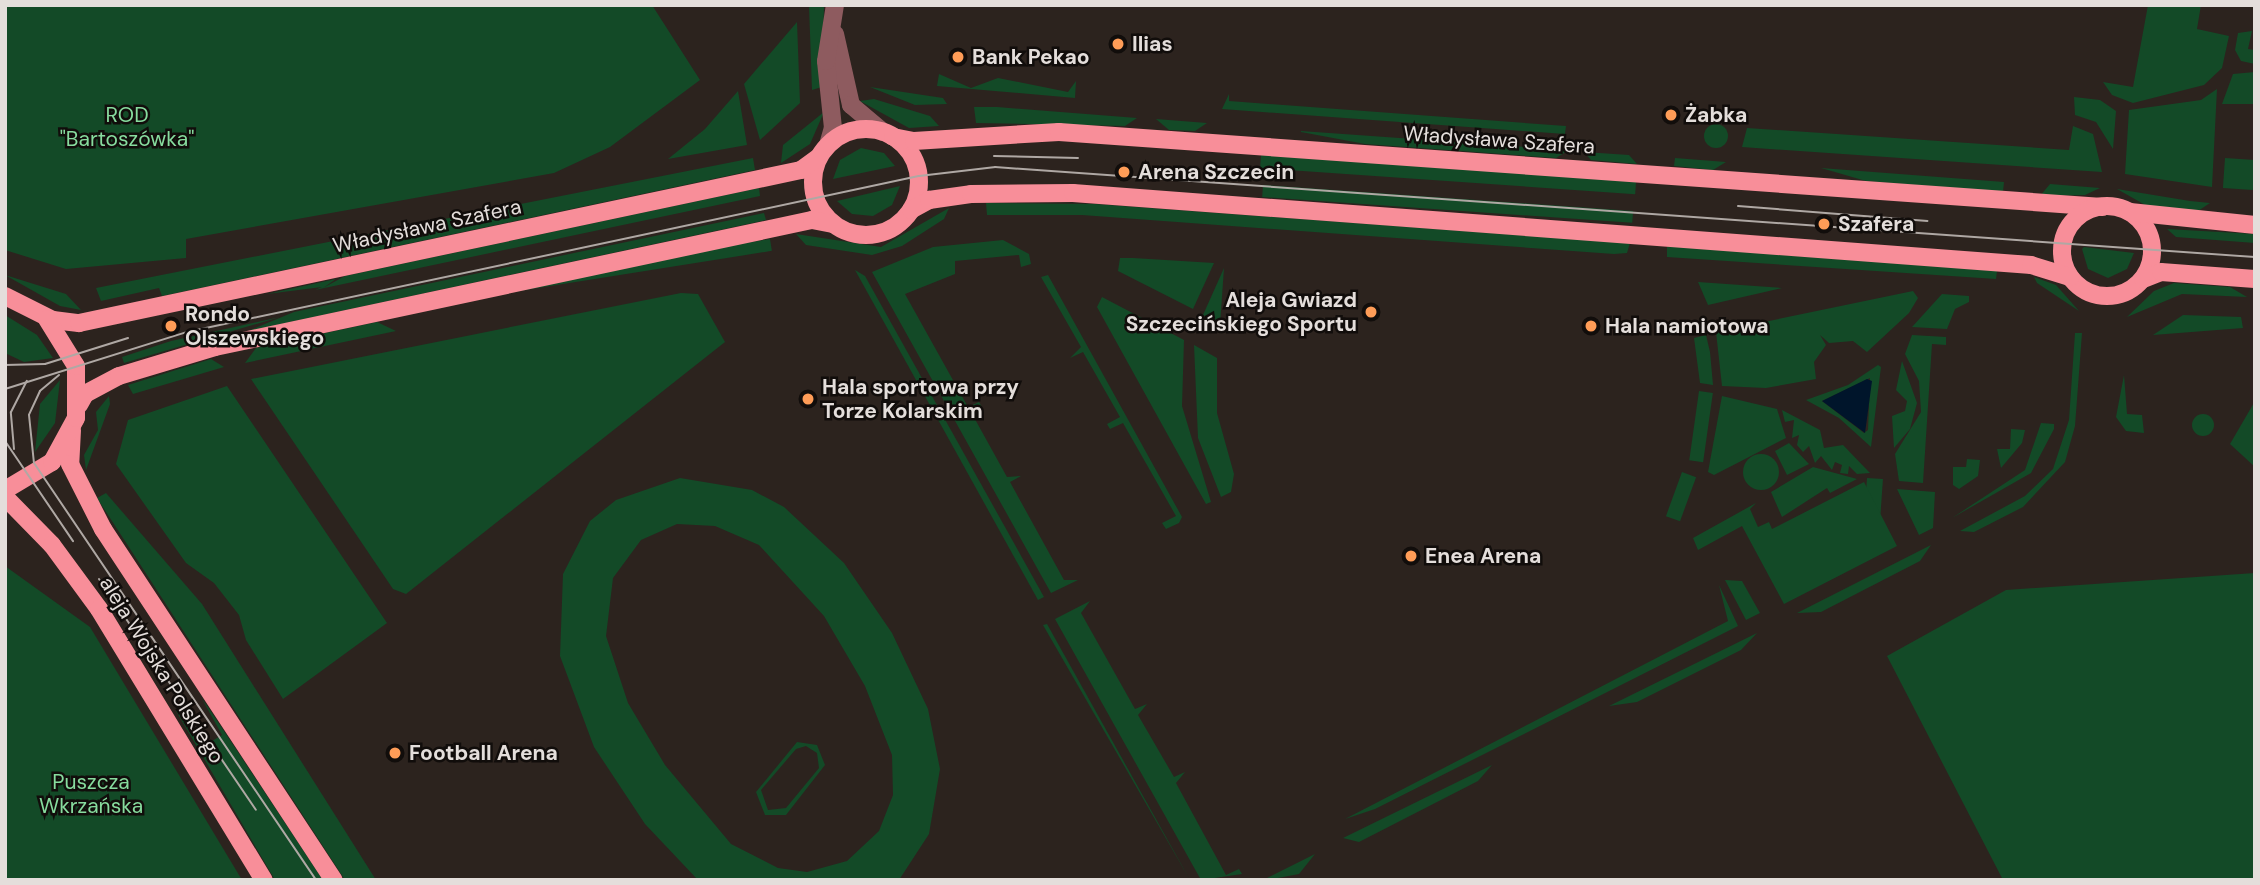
<!DOCTYPE html>
<meta charset="utf-8">
<style>
body{margin:0}
#map{position:relative;width:2260px;height:885px;overflow:hidden;background:#2c231e;font-family:"DM Sans",sans-serif}
div>[style]{position:absolute}
.green>*{inset:0;background:#134a27;transform-origin:0 0}
.round{border-radius:50%}
.water>*{inset:0;background:#00152b}
.minor>*{height:18px;margin:-9px;padding:0 9px;transform-origin:9px;border-radius:9px;background:#8e5b5f}
.major>*{height:18px;margin:-9px;padding:0 9px;transform-origin:9px;border-radius:9px;background:#f88e99}
.major>.ring{margin:-9px;padding:0;box-sizing:content-box;background:none;border:18px solid #f88e99;border-radius:50%}
.tram>*{height:2px;margin:-1px;padding:0 1px;transform-origin:1px;border-radius:1px;background:#afa8a4}
.dots>*{width:19px;height:19px;translate:-50% -50%;box-sizing:border-box;border:4px solid #110d0b;border-radius:50%}
span{translate:-50% -50%;white-space:nowrap;text-align:center;line-height:1.15;-webkit-text-stroke:5px #110d0b;paint-order:stroke}
.poi-label{font-size:21px;color:#e4dedb;font-weight:700}
.left{translate:0 -50%;text-align:left}
.right{translate:-100% -50%;text-align:right}
.park-label{font-size:21px;color:#87dc9e}
.street-label{font-size:21px;color:#e4dedb}
.frame{position:absolute;inset:0;border:7px solid #e4dedb;pointer-events:none}
</style>
<div id="map">
<div class="green">
<i style="clip-path:polygon(5px 5px,652px 5px,700px 80px,610px 147px,554px 173px,186px 239px,186px 258px,66px 269px,5px 250px)"></i>
<i style="clip-path:polygon(809px 5px,824px 5px,822px 87px,812px 90px)"></i>
<i style="clip-path:polygon(2148px 5px,2201px 5px,2197px 29px,2229px 36px,2222px 68px,2204px 85px,2133px 103px,2112px 95px,2103px 82px,2133px 87px)"></i>
<i style="clip-path:polygon(797px 22px,800px 103px,760px 140px,744px 84px)"></i>
<i style="clip-path:polygon(2252px 31px,2248px 49px,2255px 50px,2255px 64px,2241px 61px,2235px 50px,2238px 33px)"></i>
<i style="clip-path:polygon(2255px 72px,2255px 104px,2222px 104px,2233px 74px)"></i>
<i style="clip-path:polygon(939px 74px,971px 88px,998px 78px,1068px 92px,1076px 81px,1075px 98px,937px 86px)"></i>
<i style="clip-path:polygon(870px 87px,943px 98px,947px 104px,915px 105px)"></i>
<i style="clip-path:polygon(2217px 89px,2212px 187px,2125px 174px,2129px 110px,2201px 100px)"></i>
<i style="clip-path:polygon(738px 91px,747px 145px,668px 159px,705px 129px)"></i>
<i style="clip-path:polygon(1229px 94px,1229px 101px,1566px 126px,1565px 134px,1222px 109px)"></i>
<i style="clip-path:polygon(2074px 97px,2100px 100px,2116px 111px,2113px 149px,2096px 122px,2075px 115px)"></i>
<i style="clip-path:polygon(874px 99px,930px 116px,939px 126px,909px 128px,860px 101px)"></i>
<i style="clip-path:polygon(974px 107px,997px 107px,1137px 118px,1125px 126px,976px 123px)"></i>
<i style="clip-path:polygon(824px 112px,810px 144px,781px 163px,783px 145px)"></i>
<i style="clip-path:polygon(1156px 119px,1207px 123px,1195px 131px,1169px 130px)"></i>
<i class="round" style="left:1704px;top:124px;width:24px;height:24px"></i>
<i style="clip-path:polygon(2073px 126px,2093px 134px,2102px 172px,1742px 147px,1747px 128px,2069px 150px)"></i>
<i style="clip-path:polygon(1301px 132px,1301px 131px,1569px 150px,1556px 158px,1365px 144px)"></i>
<i style="clip-path:polygon(861px 148px,884px 153px,895px 166px,833px 179px,840px 160px)"></i>
<i style="clip-path:polygon(1584px 152px,1629px 155px,1637px 164px,1591px 160px)"></i>
<i style="left:1261px;top:155px;width:376px;height:13px;rotate:4deg"></i>
<i style="clip-path:polygon(753px 158px,755px 170px,162px 296px,159px 288px,101px 301px,96px 288px)"></i>
<i style="clip-path:polygon(1675px 158px,1726px 162px,1713px 170px,1674px 166px)"></i>
<i style="left:2225px;top:158px;width:30px;height:30px;rotate:4deg"></i>
<i style="clip-path:polygon(1821px 168px,2004px 182px,2003px 192px,1866px 181px)"></i>
<i style="clip-path:polygon(2050px 184px,2100px 188px,2085px 195px,2040px 196px)"></i>
<i style="left:1263px;top:185px;width:371px;height:12px;rotate:4deg"></i>
<i style="clip-path:polygon(900px 186px,892px 205px,873px 216px,852px 214px,837px 201px)"></i>
<i style="clip-path:polygon(759px 188px,760px 196px,315px 290px,322px 287px,267px 294px,336px 279px,323px 288px,345px 276px)"></i>
<i style="clip-path:polygon(2117px 189px,2190px 201px,2210px 203px,2198px 211px,2147px 206px)"></i>
<i style="clip-path:polygon(986px 203px,1095px 204px,1630px 243px,1627px 253px,1614px 254px,1082px 215px,987px 215px)"></i>
<i style="clip-path:polygon(949px 208px,944px 219px,902px 246px,872px 255px,806px 245px,796px 234px,881px 247px)"></i>
<i style="clip-path:polygon(764px 213px,766px 220px,248px 331px,294px 312px)"></i>
<i style="clip-path:polygon(2167px 229px,2255px 234px,2255px 243px,2176px 237px)"></i>
<i style="left:770px;top:239px;width:12px;height:356px;rotate:81deg"></i>
<i style="clip-path:polygon(1003px 240px,1029px 254px,1031px 264px,1021px 267px,1019px 255px,955px 261px,955px 274px,905px 294px,968px 407px,979px 402px,982px 407px,971px 412px,1007px 477px,1021px 476px,1010px 482px,1064px 580px,1078px 580px,1051px 593px,872px 272px,933px 247px)"></i>
<i style="clip-path:polygon(1667px 246px,1997px 271px,1996px 279px,1667px 257px)"></i>
<i style="clip-path:polygon(2082px 249px,2084px 247px,2134px 253px,2127px 269px,2108px 278px,2088px 269px)"></i>
<i style="clip-path:polygon(1120px 258px,1133px 258px,1214px 263px,1193px 309px,1118px 271px)"></i>
<i style="clip-path:polygon(1224px 268px,1220px 325px,1203px 315px)"></i>
<i style="clip-path:polygon(855px 270px,865px 276px,1044px 597px,1038px 600px)"></i>
<i style="clip-path:polygon(5px 275px,66px 294px,81px 310px,60px 306px)"></i>
<i style="clip-path:polygon(1048px 275px,1182px 517px,1179px 523px,1166px 529px,1162px 523px,1176px 516px,1123px 423px,1110px 429px,1107px 424px,1120px 417px,1083px 352px,1070px 358px,1081px 347px,1041px 277px)"></i>
<i style="clip-path:polygon(2034px 277px,2056px 285px,2079px 311px,2037px 283px)"></i>
<i style="clip-path:polygon(1698px 282px,1782px 288px,1708px 305px)"></i>
<i style="clip-path:polygon(2174px 283px,2230px 287px,2247px 297px,2182px 294px,2127px 317px,2154px 291px)"></i>
<i style="clip-path:polygon(1913px 291px,1918px 298px,1909px 313px,1867px 352px,1853px 341px,1829px 343px,1820px 335px,1826px 345px,1814px 362px,1816px 379px,1766px 388px,1722px 386px,1716px 332px)"></i>
<i style="clip-path:polygon(681px 293px,698px 294px,725px 342px,406px 594px,393px 589px,251px 379px)"></i>
<i style="clip-path:polygon(1942px 294px,1969px 296px,1969px 302px,1955px 309px,1947px 329px,1912px 327px)"></i>
<i style="clip-path:polygon(1102px 297px,1184px 340px,1182px 406px,1211px 502px,1206px 504px,1097px 307px)"></i>
<i style="clip-path:polygon(5px 315px,37px 335px,53px 358px,24px 362px,5px 353px)"></i>
<i style="clip-path:polygon(2183px 315px,2241px 317px,2243px 328px,2153px 335px)"></i>
<i style="clip-path:polygon(280px 317px,124px 363px,122px 357px,171px 341px)"></i>
<i style="clip-path:polygon(377px 322px,396px 331px,245px 363px,256px 348px)"></i>
<i style="clip-path:polygon(2075px 333px,2082px 333px,2075px 426px,2065px 462px,2023px 507px,1974px 532px,1960px 531px,2025px 496px,2053px 469px,2069px 420px)"></i>
<i style="clip-path:polygon(1706px 335px,1710px 352px,1713px 385px,1700px 383px,1694px 338px)"></i>
<i style="clip-path:polygon(1912px 335px,1946px 337px,1946px 345px,1932px 344px,1923px 483px,1899px 481px,1895px 454px,1921px 412px,1919px 381px,1905px 354px)"></i>
<i style="clip-path:polygon(1194px 345px,1217px 358px,1217px 413px,1234px 474px,1231px 492px,1221px 497px,1198px 438px)"></i>
<i style="clip-path:polygon(211px 359px,224px 367px,133px 394px,128px 385px)"></i>
<i style="clip-path:polygon(1902px 361px,1917px 403px,1910px 429px,1894px 448px,1892px 416px,1905px 411px,1907px 401px,1896px 390px)"></i>
<i style="clip-path:polygon(evenodd,1878px 365px,1881px 367px,1871px 447px,1839px 418px,1806px 400px,1848px 385px,1878px 365px,1870px 378px,1868px 430px,1864px 433px,1822px 401px,1870px 378px)"></i>
<i style="clip-path:polygon(2124px 375px,2127px 414px,2142px 415px,2144px 433px,2126px 431px,2116px 417px)"></i>
<i style="clip-path:polygon(60px 380px,55px 423px,35px 452px,40px 404px)"></i>
<i style="clip-path:polygon(227px 386px,387px 623px,283px 699px,246px 640px,239px 615px,214px 583px,186px 563px,116px 464px,128px 420px)"></i>
<i style="left:1699px;top:391px;width:14px;height:70px;rotate:8deg"></i>
<i style="clip-path:polygon(109px 396px,110px 404px,86px 470px,84px 455px,98px 430px,96px 412px)"></i>
<i style="clip-path:polygon(1722px 396px,1777px 409px,1786px 438px,1714px 475px,1708px 472px)"></i>
<i style="clip-path:polygon(2255px 401px,2255px 467px,2230px 444px)"></i>
<i style="clip-path:polygon(1782px 410px,1820px 430px,1824px 448px,1843px 445px,1870px 473px,1857px 474px,1849px 466px,1848px 474px,1840px 473px,1842px 465px,1835px 462px,1832px 470px,1821px 456px,1815px 463px,1809px 446px,1803px 452px,1797px 445px,1799px 435px,1792px 438px,1794px 420px,1785px 422px)"></i>
<i class="round" style="left:2192px;top:414px;width:22px;height:22px"></i>
<i style="clip-path:polygon(2041px 423px,2054px 424px,2054px 429px,2031px 473px,1952px 518px,2025px 470px)"></i>
<i style="clip-path:polygon(2011px 429px,2025px 430px,2022px 443px,2001px 468px,1997px 449px,2010px 449px)"></i>
<i style="clip-path:polygon(1789px 443px,1809px 464px,1787px 475px,1775px 451px)"></i>
<i class="round" style="left:1743px;top:454px;width:36px;height:36px"></i>
<i style="clip-path:polygon(1967px 459px,1980px 460px,1978px 476px,1959px 489px,1953px 485px,1953px 467px,1966px 467px)"></i>
<i style="clip-path:polygon(1813px 467px,1857px 479px,1830px 493px,1827px 488px,1782px 517px,1771px 492px)"></i>
<i style="left:1682px;top:472px;width:15px;height:47px;rotate:20deg"></i>
<i style="clip-path:polygon(evenodd,680px 478px,752px 490px,784px 507px,844px 563px,892px 633px,928px 709px,940px 769px,929px 834px,899px 880px,698px 880px,645px 824px,594px 747px,560px 656px,563px 574px,590px 521px,616px 500px,680px 478px,677px 524px,715px 526px,759px 545px,824px 616px,865px 686px,892px 755px,893px 795px,879px 831px,847px 861px,807px 872px,778px 868px,731px 844px,665px 765px,628px 703px,606px 636px,613px 578px,641px 540px,677px 524px)"></i>
<i style="left:1867px;top:478px;width:16px;height:74px;rotate:4deg"></i>
<i style="clip-path:polygon(1864px 482px,1897px 546px,1784px 604px,1742px 526px,1698px 550px,1693px 538px,1756px 503px,1750px 509px,1758px 527px,1769px 522px,1772px 529px)"></i>
<i style="clip-path:polygon(1897px 489px,1935px 492px,1933px 528px,1919px 535px)"></i>
<i style="clip-path:polygon(106px 493px,202px 604px,376px 880px,345px 880px,97px 498px)"></i>
<i style="clip-path:polygon(1931px 545px,1920px 561px,1821px 612px,1797px 613px)"></i>
<i style="clip-path:polygon(5px 566px,90px 627px,242px 880px,5px 880px)"></i>
<i style="clip-path:polygon(2255px 573px,2255px 880px,2003px 880px,1887px 656px,2006px 590px)"></i>
<i style="clip-path:polygon(1725px 580px,1742px 581px,1760px 613px,1746px 620px)"></i>
<i style="clip-path:polygon(1719px 585px,1738px 626px,1375px 809px,1345px 819px,1728px 621px)"></i>
<i style="clip-path:polygon(1090px 601px,1081px 613px,1135px 709px,1147px 704px,1138px 715px,1174px 777px,1185px 772px,1176px 783px,1226px 875px,1239px 869px,1242px 874px,1201px 880px,1055px 619px)"></i>
<i style="clip-path:polygon(1047px 624px,1190px 880px,1043px 625px)"></i>
<i style="clip-path:polygon(1757px 633px,1741px 650px,1637px 702px,1609px 706px)"></i>
<i style="clip-path:polygon(202px 699px,208px 707px,323px 880px,275px 880px,176px 711px,180px 708px,207px 744px,222px 735px)"></i>
<i style="clip-path:polygon(evenodd,797px 742px,817px 745px,825px 765px,786px 815px,765px 815px,756px 792px,797px 742px,806px 746px,817px 753px,819px 768px,786px 808px,768px 810px,761px 790px,796px 749px,806px 746px)"></i>
<i style="clip-path:polygon(1492px 765px,1478px 781px,1359px 842px,1343px 838px)"></i>
<i style="clip-path:polygon(1315px 854px,1299px 874px,1268px 880px,1267px 878px)"></i>
</div>
<div class="water">
<i style="clip-path:polygon(1867px 379px,1872px 381px,1865px 433px,1822px 401px)"></i>
</div>
<div class="minor">
<i style="left:835px;top:34px;width:73px;rotate:77.3deg"></i>
<i style="left:851px;top:105px;width:42px;rotate:40.2deg"></i>
<i style="left:828px;top:145px;width:18px;rotate:-74deg"></i>
<i style="left:833px;top:128px;width:67px;rotate:-96deg"></i>
<i style="left:826px;top:61px;width:57px;rotate:-80.9deg"></i>
</div>
<div class="major">
<i class="ring" style="left:813px;top:129px;width:88px;height:88px"></i>
<i style="left:893px;top:137px;width:21px;rotate:11deg"></i>
<i style="left:914px;top:141px;width:145px;rotate:-3.6deg"></i>
<i style="left:1059px;top:132px;width:1046px;rotate:4.11deg"></i>
<i class="ring" style="left:2062px;top:206px;width:72px;height:72px"></i>
<i style="left:911px;top:210px;width:21px;rotate:-29deg"></i>
<i style="left:929px;top:200px;width:42px;rotate:-8.1deg"></i>
<i style="left:971px;top:194px;width:102px;rotate:-0.6deg"></i>
<i style="left:1073px;top:193px;width:961px;rotate:4.3deg"></i>
<i style="left:2031px;top:265px;width:41px;rotate:17.1deg"></i>
<i style="left:2130px;top:212px;width:126px;rotate:5.9deg"></i>
<i style="left:2143px;top:279px;width:19px;rotate:-21deg"></i>
<i style="left:2161px;top:272px;width:94px;rotate:4.3deg"></i>
<i style="left:5px;top:296px;width:54px;rotate:26.6deg"></i>
<i style="left:53px;top:320px;width:26px;rotate:7deg"></i>
<i style="left:79px;top:323px;width:738px;rotate:-11.96deg"></i>
<i style="left:801px;top:170px;width:22px;rotate:-36deg"></i>
<i style="left:79px;top:405px;width:13px;rotate:-61deg"></i>
<i style="left:85px;top:394px;width:38px;rotate:-28deg"></i>
<i style="left:119px;top:376px;width:100px;rotate:-16.8deg"></i>
<i style="left:215px;top:347px;width:610px;rotate:-12.01deg"></i>
<i style="left:812px;top:220px;width:21px;rotate:11deg"></i>
<i style="left:72px;top:430px;width:34px;rotate:93deg"></i>
<i style="left:70px;top:464px;width:73px;rotate:63.1deg"></i>
<i style="left:103px;top:529px;width:420px;rotate:56.7deg"></i>
<i style="left:5px;top:490px;width:55px;rotate:-30.8deg"></i>
<i style="left:52px;top:462px;width:50px;rotate:-61.4deg"></i>
<i style="left:76px;top:418px;width:52px;rotate:-90deg"></i>
<i style="left:76px;top:366px;width:55px;rotate:-121.7deg"></i>
<i style="left:5px;top:497px;width:67px;rotate:45.6deg"></i>
<i style="left:52px;top:545px;width:79px;rotate:53.7deg"></i>
<i style="left:99px;top:609px;width:317px;rotate:58.7deg"></i>
</div>
<div class="tram">
<i style="left:994px;top:156px;width:84px;rotate:1.4deg"></i>
<i style="left:1738px;top:206px;width:190px;rotate:4.5deg"></i>
<i style="left:5px;top:365px;width:40px;rotate:-1.4deg"></i>
<i style="left:45px;top:364px;width:87px;rotate:-17.4deg"></i>
<i style="left:59px;top:375px;width:25px;rotate:140deg"></i>
<i style="left:40px;top:391px;width:26px;rotate:115deg"></i>
<i style="left:29px;top:415px;width:48px;rotate:84.1deg"></i>
<i style="left:34px;top:463px;width:503px;rotate:55.93deg"></i>
<i style="left:5px;top:389px;width:191px;rotate:-17.4deg"></i>
<i style="left:187px;top:332px;width:748px;rotate:-12.03deg"></i>
<i style="left:919px;top:176px;width:77px;rotate:-6.8deg"></i>
<i style="left:995px;top:167px;width:1263px;rotate:4.09deg"></i>
<i style="left:5px;top:441px;width:121px;rotate:55.8deg"></i>
<i style="left:14px;top:449px;width:37px;rotate:-95deg"></i>
<i style="left:11px;top:412px;width:35px;rotate:-63deg"></i>
<i style="left:99px;top:579px;width:279px;rotate:55.8deg"></i>
</div>
<div class="dots">
<i style="left:1118px;top:44px;background:#fe9c57"></i>
<i style="left:958px;top:57px;background:#fe9c57"></i>
<i style="left:1671px;top:115px;background:#fe9c57"></i>
<i style="left:1124px;top:172px;background:#fe9c57"></i>
<i style="left:1824px;top:224px;background:#fe9c57"></i>
<i style="left:1371px;top:312px;background:#fe9c57"></i>
<i style="left:171px;top:326px;background:#fe9c57"></i>
<i style="left:1591px;top:326px;background:#fe9c57"></i>
<i style="left:808px;top:399px;background:#fe9c57"></i>
<i style="left:1411px;top:556px;background:#fe9c57"></i>
<i style="left:395px;top:753px;background:#fe9c57"></i>
</div>
<div class="poi-label">
<span class="left" style="left:1132px;top:44px">Ilias</span>
<span class="left" style="left:972px;top:57px">Bank Pekao</span>
<span class="left" style="left:1685px;top:115px">Żabka</span>
<span class="left" style="left:1138px;top:172px">Arena Szczecin</span>
<span class="left" style="left:1838px;top:224px">Szafera</span>
<span class="right" style="left:1357px;top:312px">Aleja Gwiazd<br>Szczecińskiego Sportu</span>
<span class="left" style="left:185px;top:326px">Rondo<br>Olszewskiego</span>
<span class="left" style="left:1605px;top:326px">Hala namiotowa</span>
<span class="left" style="left:822px;top:399px">Hala sportowa przy<br>Torze Kolarskim</span>
<span class="left" style="left:1425px;top:556px">Enea Arena</span>
<span class="left" style="left:409px;top:753px">Football Arena</span>
</div>
<div class="park-label">
<span style="left:127px;top:127px">ROD<br>"Bartoszówka"</span>
<span style="left:91px;top:794px">Puszcza<br>Wkrzańska</span>
</div>
<div class="street-label">
<span style="left:1499px;top:140px;rotate:4deg">Władysława Szafera</span>
<span style="left:427px;top:226px;rotate:-12deg">Władysława Szafera</span>
<span style="left:162px;top:670px;rotate:58deg">aleja Wojska Polskiego</span>
</div>
<div class="frame"></div>
</div>
